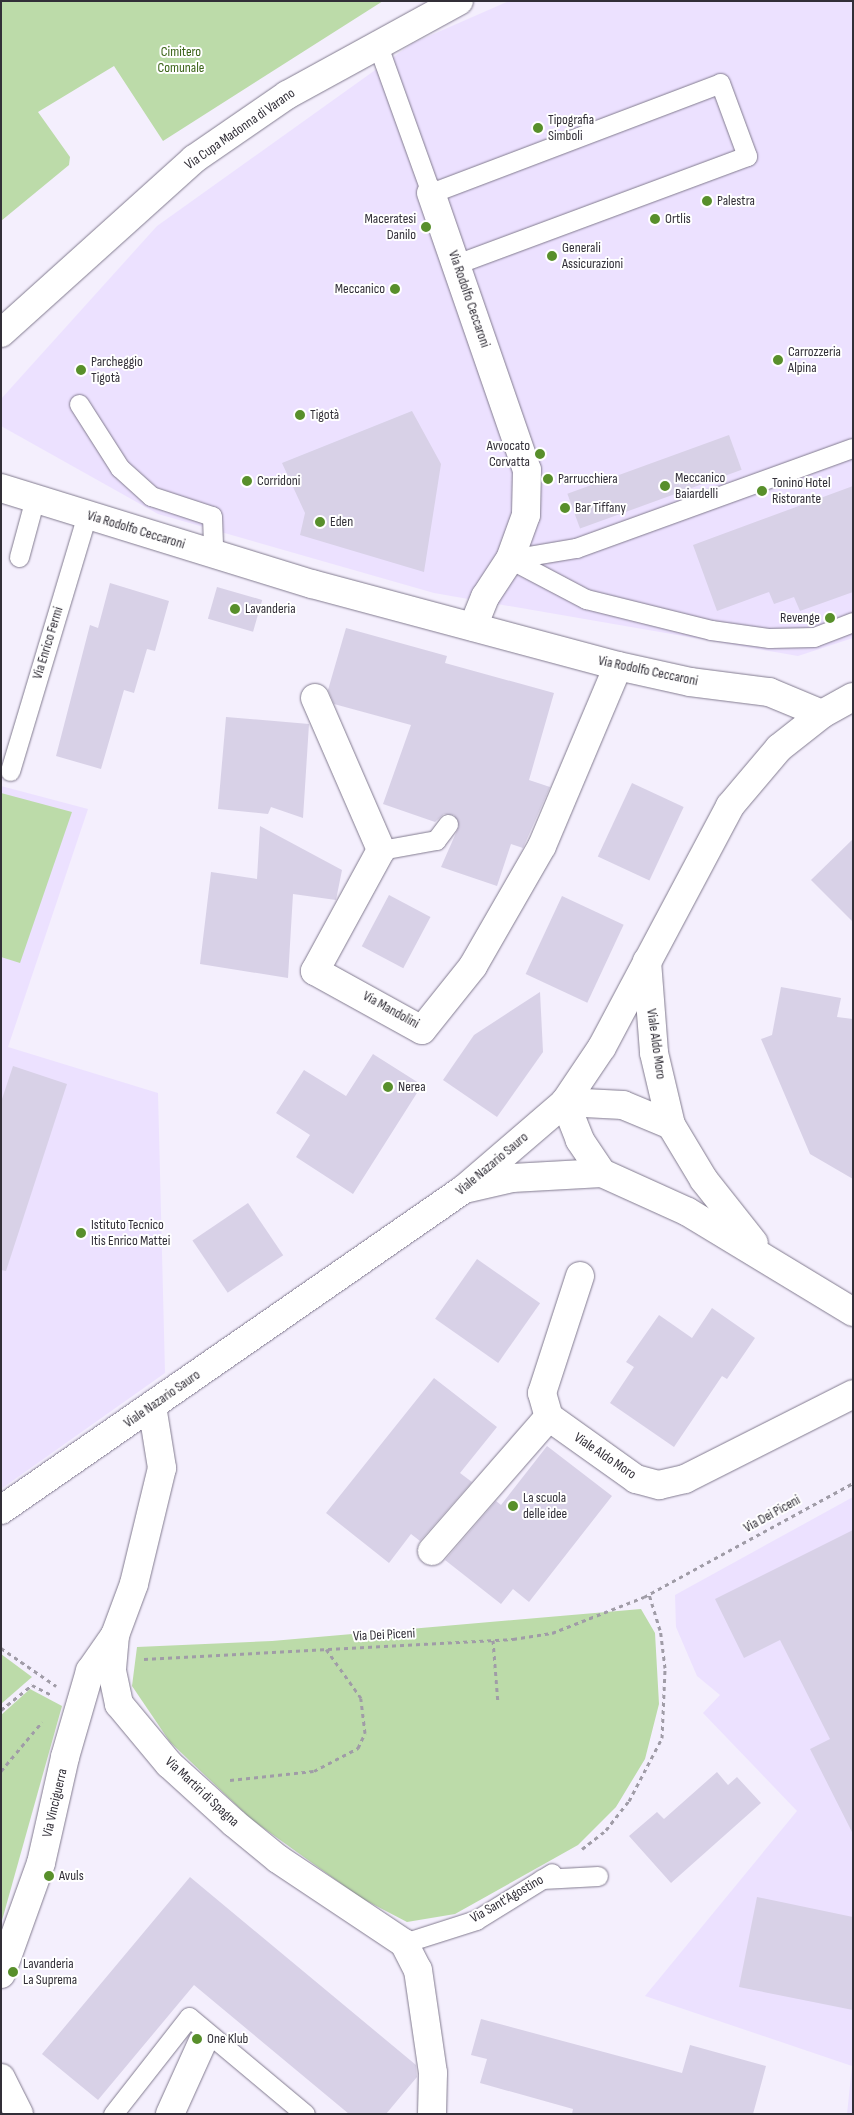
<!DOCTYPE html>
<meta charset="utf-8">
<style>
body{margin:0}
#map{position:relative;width:854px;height:2115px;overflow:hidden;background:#f4effd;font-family:"Sofia Sans Condensed",sans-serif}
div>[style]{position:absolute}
.built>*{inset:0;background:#ece1ff}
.green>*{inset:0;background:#bcdba9}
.building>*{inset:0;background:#d8d1e7;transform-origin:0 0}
.path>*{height:3px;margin-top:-1.5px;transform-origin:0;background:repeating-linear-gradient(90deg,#a09ca7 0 4px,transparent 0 8px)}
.roads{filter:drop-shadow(0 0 1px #827b8f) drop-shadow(0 0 1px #827b8f)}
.service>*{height:19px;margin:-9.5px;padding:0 9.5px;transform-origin:9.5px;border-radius:9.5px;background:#fff}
.minor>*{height:28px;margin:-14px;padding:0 14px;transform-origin:14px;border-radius:14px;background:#fff}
.tertiary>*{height:28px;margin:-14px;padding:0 14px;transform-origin:14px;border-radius:14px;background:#fff}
.secondary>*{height:28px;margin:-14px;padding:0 14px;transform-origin:14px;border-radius:14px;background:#fff}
.dots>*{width:14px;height:14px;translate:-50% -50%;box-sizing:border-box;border:2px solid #fff;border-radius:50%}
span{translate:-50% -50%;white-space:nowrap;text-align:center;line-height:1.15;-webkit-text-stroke:4px #fff;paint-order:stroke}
.park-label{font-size:14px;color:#3b6418}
.poi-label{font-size:14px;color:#322f38}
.left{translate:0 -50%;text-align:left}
.right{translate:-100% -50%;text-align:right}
.street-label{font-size:14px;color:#322f38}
.frame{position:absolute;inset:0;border:2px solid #322f38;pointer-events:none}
</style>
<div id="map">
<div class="built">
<i style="clip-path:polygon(509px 1px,853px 1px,853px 638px,798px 656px,434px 593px,158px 514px,1px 426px,1px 399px,157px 226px,413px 43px)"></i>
<i style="clip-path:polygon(1px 786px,88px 809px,8px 1047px,158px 1093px,165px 1373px,1px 1489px)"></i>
<i style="clip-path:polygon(853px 1497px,853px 2114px,847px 2114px,852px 2066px,645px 1996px,797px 1811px,703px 1713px,720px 1695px,697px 1676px,676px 1627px,675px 1595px)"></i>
</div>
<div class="green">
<i style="clip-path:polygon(1px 1px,383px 1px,163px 141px,114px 66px,38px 112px,70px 157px,69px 165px,1px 221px)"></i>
<i style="clip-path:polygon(1px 793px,72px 812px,20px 963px,1px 957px)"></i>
<i style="clip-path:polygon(641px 1609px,655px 1633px,659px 1704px,645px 1759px,616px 1807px,578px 1845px,455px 1914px,407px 1922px,361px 1898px,251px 1819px,170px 1742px,132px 1686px,137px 1647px,272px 1641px)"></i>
<i style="clip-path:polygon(1px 1654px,32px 1677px,1px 1704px)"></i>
<i style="clip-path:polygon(30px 1689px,62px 1706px,1px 1924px,1px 1715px)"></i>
</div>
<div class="building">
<i style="clip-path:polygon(412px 411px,441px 464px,424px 572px,300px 535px,305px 513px,282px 463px)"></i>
<i style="left:729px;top:435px;width:37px;height:172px;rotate:70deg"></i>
<i style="clip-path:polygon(853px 486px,853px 592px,800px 611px,794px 597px,774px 604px,769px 592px,717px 611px,693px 545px)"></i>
<i style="clip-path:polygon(110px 583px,169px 601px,155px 651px,147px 649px,134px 693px,124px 690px,101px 769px,56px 756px,90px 625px,98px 628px)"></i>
<i style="left:217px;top:587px;width:47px;height:33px;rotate:16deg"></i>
<i style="clip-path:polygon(346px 628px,447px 656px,445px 663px,554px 693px,529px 780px,550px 787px,523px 848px,511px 844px,497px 886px,441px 867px,459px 826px,454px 815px,444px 814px,435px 822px,383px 804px,411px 725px,334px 704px,328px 690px)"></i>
<i style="clip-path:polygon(226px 717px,309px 724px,303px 818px,271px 807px,268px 814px,218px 809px)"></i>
<i style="left:632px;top:783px;width:57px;height:81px;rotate:25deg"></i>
<i style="clip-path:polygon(260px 826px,342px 870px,336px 900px,293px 894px,288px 978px,200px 964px,211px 872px,257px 879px)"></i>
<i style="clip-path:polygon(853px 839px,853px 922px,811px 880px)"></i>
<i style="left:389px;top:895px;width:47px;height:58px;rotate:28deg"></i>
<i style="left:562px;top:896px;width:68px;height:86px;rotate:25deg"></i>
<i style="clip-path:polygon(781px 987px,841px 998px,837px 1017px,853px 1019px,853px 1179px,810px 1154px,761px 1039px,772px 1035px)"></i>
<i style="clip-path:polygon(540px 992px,543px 1052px,497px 1117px,443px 1080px,474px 1035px)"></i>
<i style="clip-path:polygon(373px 1054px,422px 1085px,353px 1194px,296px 1157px,310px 1135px,276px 1113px,304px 1070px,346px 1096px)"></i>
<i style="clip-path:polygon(13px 1066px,67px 1084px,6px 1271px,1px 1270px,1px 1102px)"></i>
<i style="left:248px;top:1203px;width:63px;height:67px;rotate:56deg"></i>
<i style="left:477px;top:1259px;width:77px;height:73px;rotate:35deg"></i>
<i style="clip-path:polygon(712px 1308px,755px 1338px,727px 1379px,722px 1376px,674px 1447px,610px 1403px,634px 1367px,626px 1362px,659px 1315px,692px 1338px)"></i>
<i style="clip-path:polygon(434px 1378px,497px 1427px,460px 1473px,472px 1482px,420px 1541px,411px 1534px,389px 1563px,326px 1513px)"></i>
<i style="clip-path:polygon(547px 1446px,612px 1496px,529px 1602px,513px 1589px,501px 1604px,445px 1560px,496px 1501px,501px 1505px)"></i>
<i style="clip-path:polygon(853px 1530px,853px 1834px,810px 1749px,830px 1739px,780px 1640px,744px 1658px,715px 1599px)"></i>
<i style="clip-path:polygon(717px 1772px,728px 1785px,737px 1777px,761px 1803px,671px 1883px,629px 1836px,657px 1812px,664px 1819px)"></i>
<i style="clip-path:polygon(190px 1877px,416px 2065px,417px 2077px,386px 2114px,349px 2114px,194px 1985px,98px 2100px,42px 2054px)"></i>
<i style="clip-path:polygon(757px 1897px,853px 1917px,853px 2010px,739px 1987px)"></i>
<i style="clip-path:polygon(481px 2019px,682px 2073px,690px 2045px,766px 2066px,753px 2114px,572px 2114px,573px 2109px,480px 2083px,487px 2059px,471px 2055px)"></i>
</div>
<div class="path">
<i style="left:493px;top:1640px;width:63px;rotate:85.5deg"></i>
<i style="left:1px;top:1648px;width:67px;rotate:34.6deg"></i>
<i style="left:144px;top:1659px;width:370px;rotate:-3.1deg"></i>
<i style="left:513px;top:1639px;width:39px;rotate:-9deg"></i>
<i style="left:552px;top:1633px;width:99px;rotate:-21.4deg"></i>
<i style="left:644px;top:1597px;width:238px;rotate:-28.6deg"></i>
<i style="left:1px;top:1710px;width:40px;rotate:-39deg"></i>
<i style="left:32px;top:1685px;width:22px;rotate:27deg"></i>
<i style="left:1px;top:1771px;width:64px;rotate:-50.1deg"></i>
<i style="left:230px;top:1780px;width:84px;rotate:-6.1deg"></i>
<i style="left:314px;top:1771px;width:50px;rotate:-27.6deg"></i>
<i style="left:358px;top:1748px;width:17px;rotate:-65deg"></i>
<i style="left:365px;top:1733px;width:35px;rotate:-97deg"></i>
<i style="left:361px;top:1698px;width:60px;rotate:-125.5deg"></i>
<i style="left:582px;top:1849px;width:31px;rotate:-38deg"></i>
<i style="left:606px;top:1830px;width:37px;rotate:-52deg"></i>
<i style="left:629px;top:1801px;width:71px;rotate:-62.4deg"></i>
<i style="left:662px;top:1738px;width:70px;rotate:-87.5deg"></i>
<i style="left:665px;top:1668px;width:38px;rotate:-97deg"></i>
<i style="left:660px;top:1630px;width:38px;rotate:-107deg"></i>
</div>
<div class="roads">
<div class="service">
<i style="left:377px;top:43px;width:159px;rotate:70.2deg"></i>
<i style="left:431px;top:193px;width:309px;rotate:-20.8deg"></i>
<i style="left:720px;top:83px;width:78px;rotate:69.7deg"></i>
<i style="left:747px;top:156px;width:309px;rotate:159.6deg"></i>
<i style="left:79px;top:404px;width:76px;rotate:57.4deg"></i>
<i style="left:120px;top:468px;width:42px;rotate:42.1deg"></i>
<i style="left:151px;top:496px;width:64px;rotate:18.2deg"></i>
<i style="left:212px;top:516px;width:37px;rotate:88deg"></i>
<i style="left:19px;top:557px;width:61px;rotate:-74.8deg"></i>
<i style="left:510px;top:559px;width:67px;rotate:-9.5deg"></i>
<i style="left:576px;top:548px;width:294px;rotate:-19.9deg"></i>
<i style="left:510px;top:559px;width:86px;rotate:27.8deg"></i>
<i style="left:586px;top:599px;width:129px;rotate:13.9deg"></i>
<i style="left:711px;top:630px;width:59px;rotate:7.9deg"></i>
<i style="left:769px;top:638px;width:45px;rotate:-1.3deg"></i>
<i style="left:814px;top:637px;width:42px;rotate:-21deg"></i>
<i style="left:10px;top:771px;width:267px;rotate:-73.3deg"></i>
<i style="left:381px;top:850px;width:56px;rotate:-10.3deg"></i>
<i style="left:436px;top:840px;width:20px;rotate:-53deg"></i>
<i style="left:542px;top:1879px;width:56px;rotate:-3.1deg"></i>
<i style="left:404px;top:1943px;width:76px;rotate:-17.7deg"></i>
<i style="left:476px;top:1920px;width:89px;rotate:-31.7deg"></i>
<i style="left:113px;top:2114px;width:123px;rotate:-51.9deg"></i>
<i style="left:189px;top:2017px;width:151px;rotate:39.9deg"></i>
</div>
<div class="minor">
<i style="left:431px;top:193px;width:293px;rotate:70.9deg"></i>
<i style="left:527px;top:470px;width:45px;rotate:91.3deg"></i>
<i style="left:526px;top:515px;width:47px;rotate:110deg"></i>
<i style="left:510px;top:559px;width:45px;rotate:123.3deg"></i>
<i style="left:485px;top:597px;width:32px;rotate:112deg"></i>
<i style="left:1px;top:488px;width:325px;rotate:17.2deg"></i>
<i style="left:312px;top:584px;width:317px;rotate:15deg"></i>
<i style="left:618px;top:666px;width:74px;rotate:12.5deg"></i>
<i style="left:690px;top:682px;width:80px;rotate:7.2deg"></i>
<i style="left:769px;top:692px;width:57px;rotate:22.5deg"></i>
<i style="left:315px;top:698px;width:166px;rotate:66.5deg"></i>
<i style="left:381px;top:850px;width:138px;rotate:118.6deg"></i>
<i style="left:315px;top:971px;width:122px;rotate:28.9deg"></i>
<i style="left:422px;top:1030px;width:82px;rotate:-51.4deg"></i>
<i style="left:473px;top:966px;width:138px;rotate:-60.1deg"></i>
<i style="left:542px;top:846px;width:195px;rotate:-67.1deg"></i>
<i style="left:580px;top:1276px;width:123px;rotate:108deg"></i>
<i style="left:542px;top:1393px;width:25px;rotate:74deg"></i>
<i style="left:549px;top:1417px;width:107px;rotate:35.5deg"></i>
<i style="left:636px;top:1479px;width:24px;rotate:15deg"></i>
<i style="left:659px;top:1485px;width:27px;rotate:-13deg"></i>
<i style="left:685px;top:1479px;width:188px;rotate:-26.8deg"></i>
<i style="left:152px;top:1406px;width:63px;rotate:80.8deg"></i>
<i style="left:162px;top:1468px;width:119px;rotate:103.6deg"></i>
<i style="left:134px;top:1584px;width:54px;rotate:110.4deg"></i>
<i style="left:115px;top:1635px;width:36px;rotate:95deg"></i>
<i style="left:112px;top:1671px;width:34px;rotate:78deg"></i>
<i style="left:119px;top:1704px;width:78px;rotate:50.2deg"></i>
<i style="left:169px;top:1764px;width:88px;rotate:42.2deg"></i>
<i style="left:234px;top:1823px;width:57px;rotate:39.3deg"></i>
<i style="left:278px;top:1859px;width:151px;rotate:33.7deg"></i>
<i style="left:404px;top:1943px;width:30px;rotate:63deg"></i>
<i style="left:418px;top:1970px;width:104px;rotate:81.7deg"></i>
<i style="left:433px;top:2073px;width:41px;rotate:91.4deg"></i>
<i style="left:432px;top:1551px;width:178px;rotate:-48.9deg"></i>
<i style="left:1px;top:1974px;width:118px;rotate:-70.2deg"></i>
<i style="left:41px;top:1863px;width:109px;rotate:-77.2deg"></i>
<i style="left:65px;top:1757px;width:90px;rotate:-73.8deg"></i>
<i style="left:90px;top:1671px;width:44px;rotate:-55.2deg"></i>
<i style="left:1px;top:2078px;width:40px;rotate:63.4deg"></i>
<i style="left:170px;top:2114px;width:78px;rotate:-65.7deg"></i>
</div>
<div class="tertiary">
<i style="left:647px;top:961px;width:92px;rotate:85.6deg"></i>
<i style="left:654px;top:1053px;width:74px;rotate:76.7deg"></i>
<i style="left:671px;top:1125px;width:64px;rotate:59deg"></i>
<i style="left:704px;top:1180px;width:80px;rotate:51.6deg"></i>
<i style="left:602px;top:1173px;width:40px;rotate:-124deg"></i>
<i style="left:580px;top:1140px;width:41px;rotate:-111.5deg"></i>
<i style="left:565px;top:1102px;width:58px;rotate:3deg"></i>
<i style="left:623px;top:1105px;width:52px;rotate:22.6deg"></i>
<i style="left:464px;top:1189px;width:49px;rotate:-12.9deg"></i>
<i style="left:512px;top:1178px;width:90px;rotate:-3.2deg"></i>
<i style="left:602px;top:1173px;width:94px;rotate:24.4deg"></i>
<i style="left:688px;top:1212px;width:193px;rotate:31.2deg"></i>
</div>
<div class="secondary">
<i style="left:1px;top:333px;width:260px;rotate:-42deg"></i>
<i style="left:194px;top:159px;width:113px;rotate:-34.5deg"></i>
<i style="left:287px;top:95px;width:196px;rotate:-28.7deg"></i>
<i style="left:1px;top:1510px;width:563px;rotate:-34.73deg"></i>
<i style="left:464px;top:1189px;width:133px;rotate:-40.7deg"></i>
<i style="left:565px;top:1102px;width:66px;rotate:-56.1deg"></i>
<i style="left:602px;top:1047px;width:273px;rotate:-62deg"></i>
<i style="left:730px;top:806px;width:76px;rotate:-49.8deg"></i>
<i style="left:779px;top:748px;width:55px;rotate:-38.3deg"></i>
<i style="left:822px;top:714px;width:35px;rotate:-29deg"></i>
</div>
</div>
<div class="dots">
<i style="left:538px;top:128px;background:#588f2b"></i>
<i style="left:707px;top:201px;background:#588f2b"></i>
<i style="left:655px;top:219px;background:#588f2b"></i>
<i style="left:426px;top:227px;background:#588f2b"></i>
<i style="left:552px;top:256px;background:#588f2b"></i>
<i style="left:395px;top:289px;background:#588f2b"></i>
<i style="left:778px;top:360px;background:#588f2b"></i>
<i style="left:81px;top:370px;background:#588f2b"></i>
<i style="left:300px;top:415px;background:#588f2b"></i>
<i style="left:540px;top:454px;background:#588f2b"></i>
<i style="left:548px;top:479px;background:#588f2b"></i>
<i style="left:247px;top:481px;background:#588f2b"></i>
<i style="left:665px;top:486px;background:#588f2b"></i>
<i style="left:762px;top:491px;background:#588f2b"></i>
<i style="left:565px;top:508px;background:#588f2b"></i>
<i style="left:320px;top:522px;background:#588f2b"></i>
<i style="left:235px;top:609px;background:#588f2b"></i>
<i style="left:830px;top:618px;background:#588f2b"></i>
<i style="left:388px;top:1087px;background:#588f2b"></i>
<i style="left:81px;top:1233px;background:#588f2b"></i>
<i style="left:513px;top:1506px;background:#588f2b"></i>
<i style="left:49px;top:1876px;background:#588f2b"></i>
<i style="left:13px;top:1972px;background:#588f2b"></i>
<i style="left:197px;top:2039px;background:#588f2b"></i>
</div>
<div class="park-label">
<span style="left:181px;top:60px">Cimitero<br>Comunale</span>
</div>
<div class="poi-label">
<span class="left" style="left:548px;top:128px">Tipografia<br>Simboli</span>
<span class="left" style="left:717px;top:201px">Palestra</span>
<span class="right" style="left:416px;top:227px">Maceratesi<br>Danilo</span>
<span class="left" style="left:665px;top:219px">Ortlis</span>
<span class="left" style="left:562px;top:256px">Generali<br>Assicurazioni</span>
<span class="right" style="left:385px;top:289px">Meccanico</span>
<span class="left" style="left:788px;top:360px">Carrozzeria<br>Alpina</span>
<span class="left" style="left:91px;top:370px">Parcheggio<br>Tigotà</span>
<span class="left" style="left:310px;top:415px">Tigotà</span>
<span class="right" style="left:530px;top:454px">Avvocato<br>Corvatta</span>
<span class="left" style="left:675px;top:486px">Meccanico<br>Baiardelli</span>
<span class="left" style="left:558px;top:479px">Parrucchiera</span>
<span class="left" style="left:257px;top:481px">Corridoni</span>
<span class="left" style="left:772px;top:491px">Tonino Hotel<br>Ristorante</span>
<span class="left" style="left:575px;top:508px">Bar Tiffany</span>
<span class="left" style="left:330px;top:522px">Eden</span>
<span class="left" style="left:245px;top:609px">Lavanderia</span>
<span class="right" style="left:820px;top:618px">Revenge</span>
<span class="left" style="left:398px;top:1087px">Nerea</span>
<span class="left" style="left:91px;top:1233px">Istituto Tecnico<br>Itis Enrico Mattei</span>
<span class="left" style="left:523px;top:1506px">La scuola<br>delle idee</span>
<span class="left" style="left:59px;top:1876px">Avuls</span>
<span class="left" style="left:23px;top:1972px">Lavanderia<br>La Suprema</span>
<span class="left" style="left:207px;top:2039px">One Klub</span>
</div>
<div class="street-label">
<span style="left:240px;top:129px;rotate:-35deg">Via Cupa Madonna di Varano</span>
<span style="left:469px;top:299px;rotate:71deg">Via Rodolfo Ceccaroni</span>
<span style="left:136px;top:530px;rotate:17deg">Via Rodolfo Ceccaroni</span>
<span style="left:48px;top:643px;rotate:-73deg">Via Enrico Fermi</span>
<span style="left:648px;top:671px;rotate:12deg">Via Rodolfo Ceccaroni</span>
<span style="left:391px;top:1010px;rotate:29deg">Via Mandolini</span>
<span style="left:656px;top:1044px;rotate:82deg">Viale Aldo Moro</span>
<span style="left:492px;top:1164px;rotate:-40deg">Viale Nazario Sauro</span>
<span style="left:162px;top:1399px;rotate:-35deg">Viale Nazario Sauro</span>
<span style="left:605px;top:1456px;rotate:34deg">Viale Aldo Moro</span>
<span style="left:772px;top:1514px;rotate:-29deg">Via Dei Piceni</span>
<span style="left:384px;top:1635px;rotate:-3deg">Via Dei Piceni</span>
<span style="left:202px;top:1792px;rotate:43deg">Via Martiri di Spagna</span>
<span style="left:55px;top:1803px;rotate:-77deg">Via Vinciguerra</span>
<span style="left:507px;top:1899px;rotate:-30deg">Via Sant'Agostino</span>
</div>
<div class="frame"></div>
</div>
